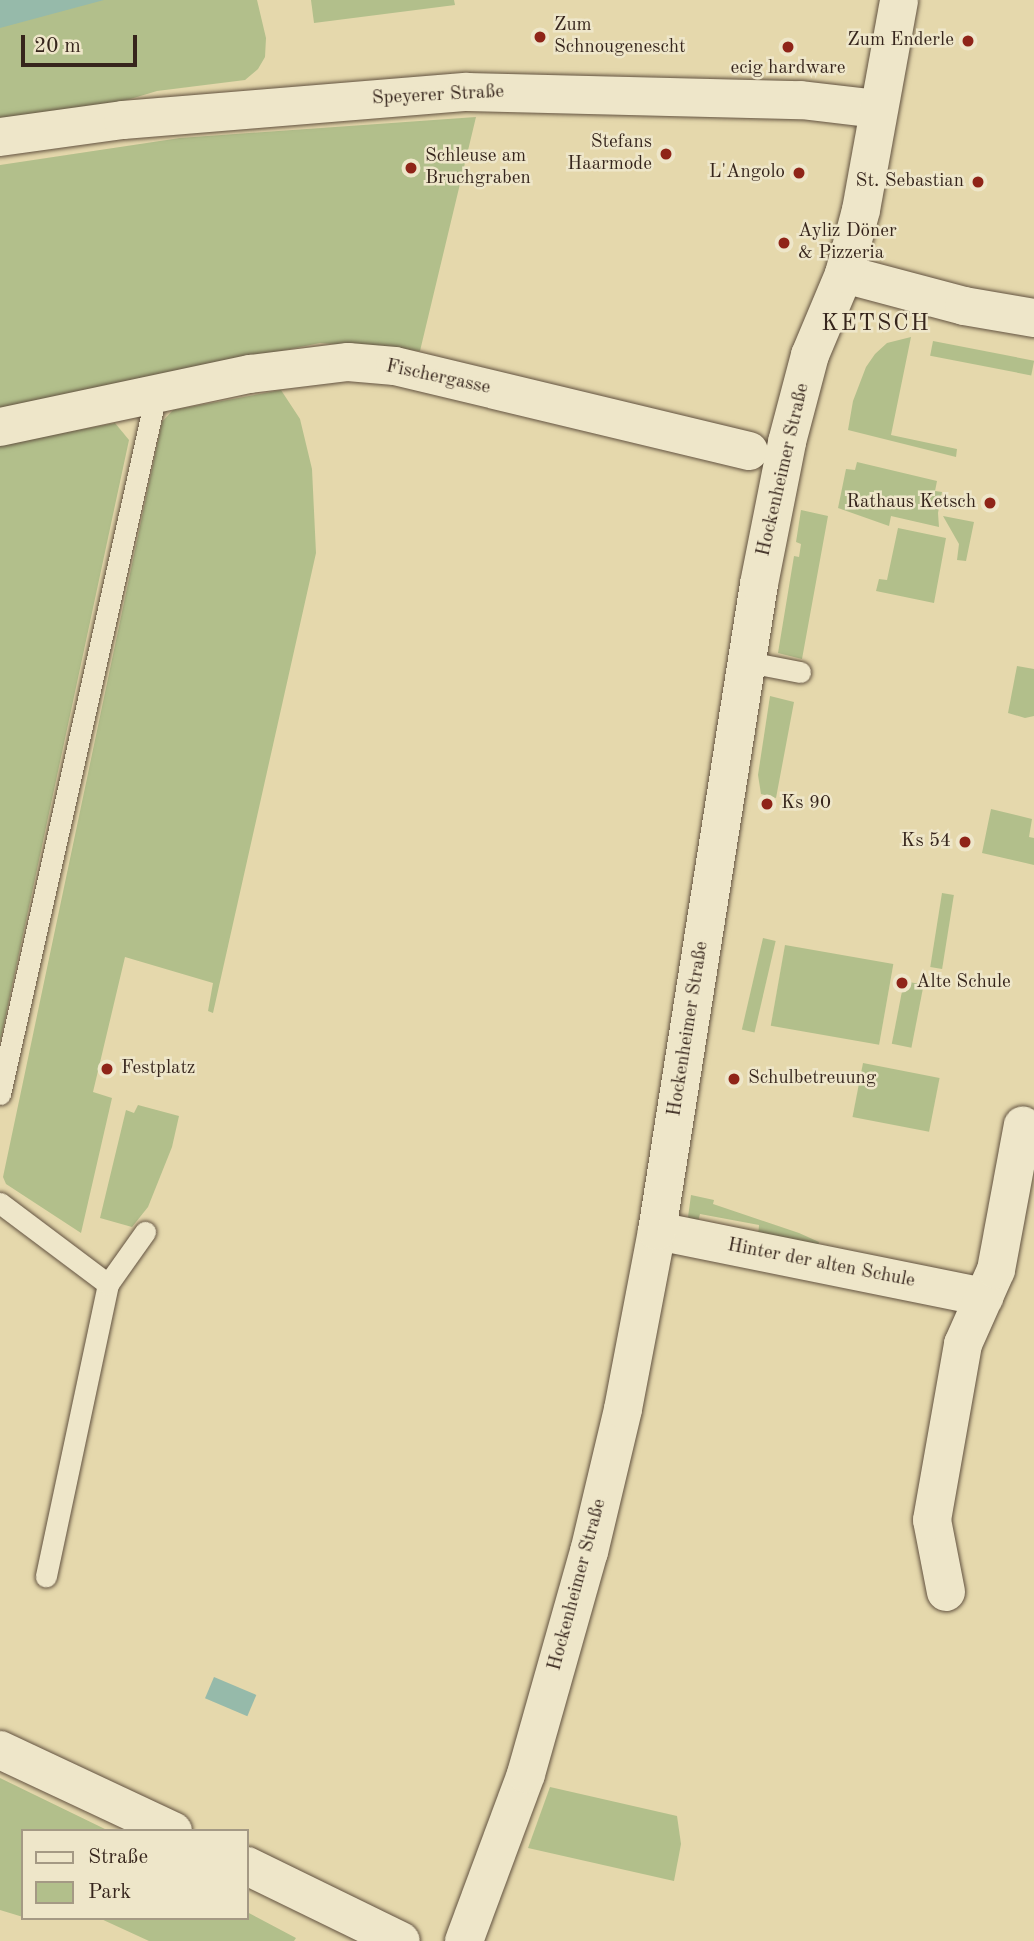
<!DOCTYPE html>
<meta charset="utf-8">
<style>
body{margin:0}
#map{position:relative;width:1034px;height:1941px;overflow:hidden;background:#e5d8ac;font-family:"Old Standard TT",serif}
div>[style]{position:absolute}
.green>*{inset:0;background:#b2bf8b;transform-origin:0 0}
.water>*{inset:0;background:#96baaa;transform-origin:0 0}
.roads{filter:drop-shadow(0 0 2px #625240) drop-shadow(0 0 2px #625240)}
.service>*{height:21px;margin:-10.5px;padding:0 10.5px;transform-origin:10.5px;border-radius:10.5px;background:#eee6c9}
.minor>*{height:38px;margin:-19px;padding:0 19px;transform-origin:19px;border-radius:19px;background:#eee6c9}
.tertiary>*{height:38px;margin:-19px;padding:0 19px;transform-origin:19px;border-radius:19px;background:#eee6c9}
.dots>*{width:19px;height:19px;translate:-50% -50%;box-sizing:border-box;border:4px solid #eee6c9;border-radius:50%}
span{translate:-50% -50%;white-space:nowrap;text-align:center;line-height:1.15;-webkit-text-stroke:5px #eee6c9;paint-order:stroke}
.poi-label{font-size:19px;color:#36251c}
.left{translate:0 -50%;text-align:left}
.right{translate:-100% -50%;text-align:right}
.street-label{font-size:19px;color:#36251c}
.quarter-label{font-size:23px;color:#36251c;letter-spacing:2px}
.legend{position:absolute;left:21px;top:1829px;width:228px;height:91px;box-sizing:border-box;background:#eee6c9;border:2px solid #a49984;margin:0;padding:9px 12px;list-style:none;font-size:21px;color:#36251c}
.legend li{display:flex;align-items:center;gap:14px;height:35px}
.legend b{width:35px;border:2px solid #a49984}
.scale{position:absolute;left:21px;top:35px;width:116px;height:32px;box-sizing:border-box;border:4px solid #36251c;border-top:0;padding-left:9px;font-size:21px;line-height:24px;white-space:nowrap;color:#36251c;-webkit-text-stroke:5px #eee6c9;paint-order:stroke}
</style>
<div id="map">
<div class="green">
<i style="clip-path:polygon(0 0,257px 0,266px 38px,265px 57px,258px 69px,245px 80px,157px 91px,117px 103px,0 118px)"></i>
<i style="clip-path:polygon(311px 0,454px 0,455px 5px,314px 23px)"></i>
<i style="clip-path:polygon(476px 117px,420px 351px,320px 343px,0 408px,0 165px,180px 138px)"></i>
<i style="clip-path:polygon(911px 337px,891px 435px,957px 449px,956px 457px,848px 430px,853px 401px,866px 367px,875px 354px,887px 343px)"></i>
<i style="left:933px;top:341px;width:103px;height:15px;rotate:11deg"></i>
<i style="clip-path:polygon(281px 390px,300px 419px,312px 469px,316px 553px,213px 1013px,208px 1011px,213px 983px,125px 957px,93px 1092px,112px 1098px,81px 1233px,6px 1184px,3px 1177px,162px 422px,173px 410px)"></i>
<i style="clip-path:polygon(115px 423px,129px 440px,0 1042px,0 445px)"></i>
<i style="clip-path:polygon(857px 462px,937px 481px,935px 491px,942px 492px,938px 513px,939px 527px,891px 516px,889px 526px,838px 508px,846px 469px,855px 470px)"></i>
<i style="clip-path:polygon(801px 510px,828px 516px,802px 659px,778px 653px,794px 556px,799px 557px,801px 544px,796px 542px)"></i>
<i style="clip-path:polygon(943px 516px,974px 522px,966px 561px,957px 560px,959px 544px)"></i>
<i style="clip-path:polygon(898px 528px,946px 538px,934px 603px,876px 591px,879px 579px,887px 580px)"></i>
<i style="clip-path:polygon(1017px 666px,1034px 669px,1034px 716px,1025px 718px,1008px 713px)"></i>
<i style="clip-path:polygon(770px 696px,794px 702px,776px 798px,761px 794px,758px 775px)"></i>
<i style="clip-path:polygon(991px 809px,1032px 819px,1029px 837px,1034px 838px,1034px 865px,982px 853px)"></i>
<i style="left:942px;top:893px;width:12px;height:75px;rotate:9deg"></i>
<i style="left:763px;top:938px;width:13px;height:94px;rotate:13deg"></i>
<i style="left:785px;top:945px;width:110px;height:82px;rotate:10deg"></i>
<i style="left:904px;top:981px;width:20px;height:64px;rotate:11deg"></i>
<i style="left:863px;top:1063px;width:78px;height:55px;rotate:11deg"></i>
<i style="clip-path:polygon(138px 1105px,179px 1116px,172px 1147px,148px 1207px,132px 1227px,100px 1218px,126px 1110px,134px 1113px)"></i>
<i style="clip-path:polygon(691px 1195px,714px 1200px,713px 1204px,799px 1233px,819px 1242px,818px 1247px,758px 1237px,759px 1225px,700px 1214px,697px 1225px,688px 1217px)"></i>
<i style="clip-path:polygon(0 1778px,109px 1831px,23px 1831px,23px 1917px,0 1910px)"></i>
<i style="clip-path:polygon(550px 1787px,677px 1816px,681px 1844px,674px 1881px,528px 1848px)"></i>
<i style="clip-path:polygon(247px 1912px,296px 1938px,294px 1941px,149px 1941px,99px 1918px,247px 1918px)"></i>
</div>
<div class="water">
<i style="clip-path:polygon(0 0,104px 0,0 28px)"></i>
<i style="left:214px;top:1677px;width:46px;height:23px;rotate:23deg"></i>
</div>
<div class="roads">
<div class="service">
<i style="left:748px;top:662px;width:53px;rotate:10.9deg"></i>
<i style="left:0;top:1094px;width:717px;rotate:-77.44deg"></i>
<i style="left:0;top:1203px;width:135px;rotate:36.9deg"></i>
<i style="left:108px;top:1284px;width:299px;rotate:102deg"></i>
<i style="left:108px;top:1284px;width:64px;rotate:-54.6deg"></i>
</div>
<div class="minor">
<i style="left:0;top:427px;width:256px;rotate:-12deg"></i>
<i style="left:250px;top:374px;width:99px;rotate:-7deg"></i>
<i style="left:348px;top:362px;width:47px;rotate:4.9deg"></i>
<i style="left:395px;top:366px;width:364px;rotate:13.5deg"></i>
<i style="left:657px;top:1231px;width:334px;rotate:11.4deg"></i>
<i style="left:946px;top:1592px;width:73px;rotate:-101deg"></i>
<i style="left:932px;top:1520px;width:179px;rotate:-80deg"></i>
<i style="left:963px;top:1344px;width:81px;rotate:-66deg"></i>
<i style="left:996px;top:1270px;width:147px;rotate:-79.5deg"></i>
<i style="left:0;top:1750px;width:191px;rotate:25.1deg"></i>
<i style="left:247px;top:1866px;width:171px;rotate:26deg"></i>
</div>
<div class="tertiary">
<i style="left:0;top:137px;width:124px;rotate:-7.9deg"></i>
<i style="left:123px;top:120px;width:345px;rotate:-4.7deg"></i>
<i style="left:467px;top:92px;width:334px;rotate:1.4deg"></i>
<i style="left:801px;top:100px;width:78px;rotate:6.7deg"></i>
<i style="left:844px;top:274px;width:124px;rotate:14.9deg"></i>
<i style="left:964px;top:306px;width:71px;rotate:9.7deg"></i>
<i style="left:464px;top:1941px;width:178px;rotate:-69.6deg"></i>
<i style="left:526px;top:1774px;width:231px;rotate:-74.2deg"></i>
<i style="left:589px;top:1552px;width:147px;rotate:-76.6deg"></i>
<i style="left:623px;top:1409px;width:181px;rotate:-79.2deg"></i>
<i style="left:657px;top:1231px;width:655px;rotate:-81.04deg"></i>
<i style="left:759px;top:584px;width:145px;rotate:-78.8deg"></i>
<i style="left:787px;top:442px;width:90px;rotate:-75.2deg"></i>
<i style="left:810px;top:355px;width:88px;rotate:-67.2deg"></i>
<i style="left:844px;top:274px;width:66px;rotate:-75.1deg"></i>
<i style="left:861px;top:210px;width:213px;rotate:-79.7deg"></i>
</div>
</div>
<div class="dots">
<i style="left:540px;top:37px;background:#8f2418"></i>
<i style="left:968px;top:41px;background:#8f2418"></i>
<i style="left:788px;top:47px;background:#8f2418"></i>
<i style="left:666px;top:154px;background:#8f2418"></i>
<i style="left:411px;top:168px;background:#8f2418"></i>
<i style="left:799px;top:173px;background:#8f2418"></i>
<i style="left:978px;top:182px;background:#8f2418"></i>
<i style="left:784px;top:243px;background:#8f2418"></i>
<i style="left:990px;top:503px;background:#8f2418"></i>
<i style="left:767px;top:804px;background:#8f2418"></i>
<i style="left:965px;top:842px;background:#8f2418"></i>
<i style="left:902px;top:983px;background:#8f2418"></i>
<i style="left:107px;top:1069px;background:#8f2418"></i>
<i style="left:734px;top:1079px;background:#8f2418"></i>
</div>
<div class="poi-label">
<span class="left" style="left:554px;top:37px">Zum<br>Schnougenescht</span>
<span class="right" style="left:954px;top:41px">Zum Enderle</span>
<span style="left:788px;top:69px">ecig hardware</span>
<span class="right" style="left:652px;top:154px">Stefans<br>Haarmode</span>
<span class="left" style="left:425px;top:168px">Schleuse am<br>Bruchgraben</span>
<span class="right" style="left:785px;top:173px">L'Angolo</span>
<span class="right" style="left:964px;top:182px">St. Sebastian</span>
<span class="left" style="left:798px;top:243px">Ayliz Döner<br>&amp; Pizzeria</span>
<span class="right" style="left:976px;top:503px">Rathaus Ketsch</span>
<span class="left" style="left:781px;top:804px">Ks 90</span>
<span class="right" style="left:951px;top:842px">Ks 54</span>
<span class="left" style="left:916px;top:983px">Alte Schule</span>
<span class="left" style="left:121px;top:1069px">Festplatz</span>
<span class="left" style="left:748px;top:1079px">Schulbetreuung</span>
</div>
<div class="street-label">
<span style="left:438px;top:96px;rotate:-3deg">Speyerer Straße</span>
<span style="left:438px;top:378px;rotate:12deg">Fischergasse</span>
<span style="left:784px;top:470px;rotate:-77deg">Hockenheimer Straße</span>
<span style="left:689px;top:1029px;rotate:-81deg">Hockenheimer Straße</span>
<span style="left:821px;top:1264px;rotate:11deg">Hinter der alten Schule</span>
<span style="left:578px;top:1585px;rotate:-75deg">Hockenheimer Straße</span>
</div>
<div class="quarter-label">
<span style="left:876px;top:324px">KETSCH</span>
</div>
<ul class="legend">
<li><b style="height:9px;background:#eee6c9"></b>Straße</li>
<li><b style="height:19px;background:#b2bf8b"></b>Park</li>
</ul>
<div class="scale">20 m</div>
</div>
